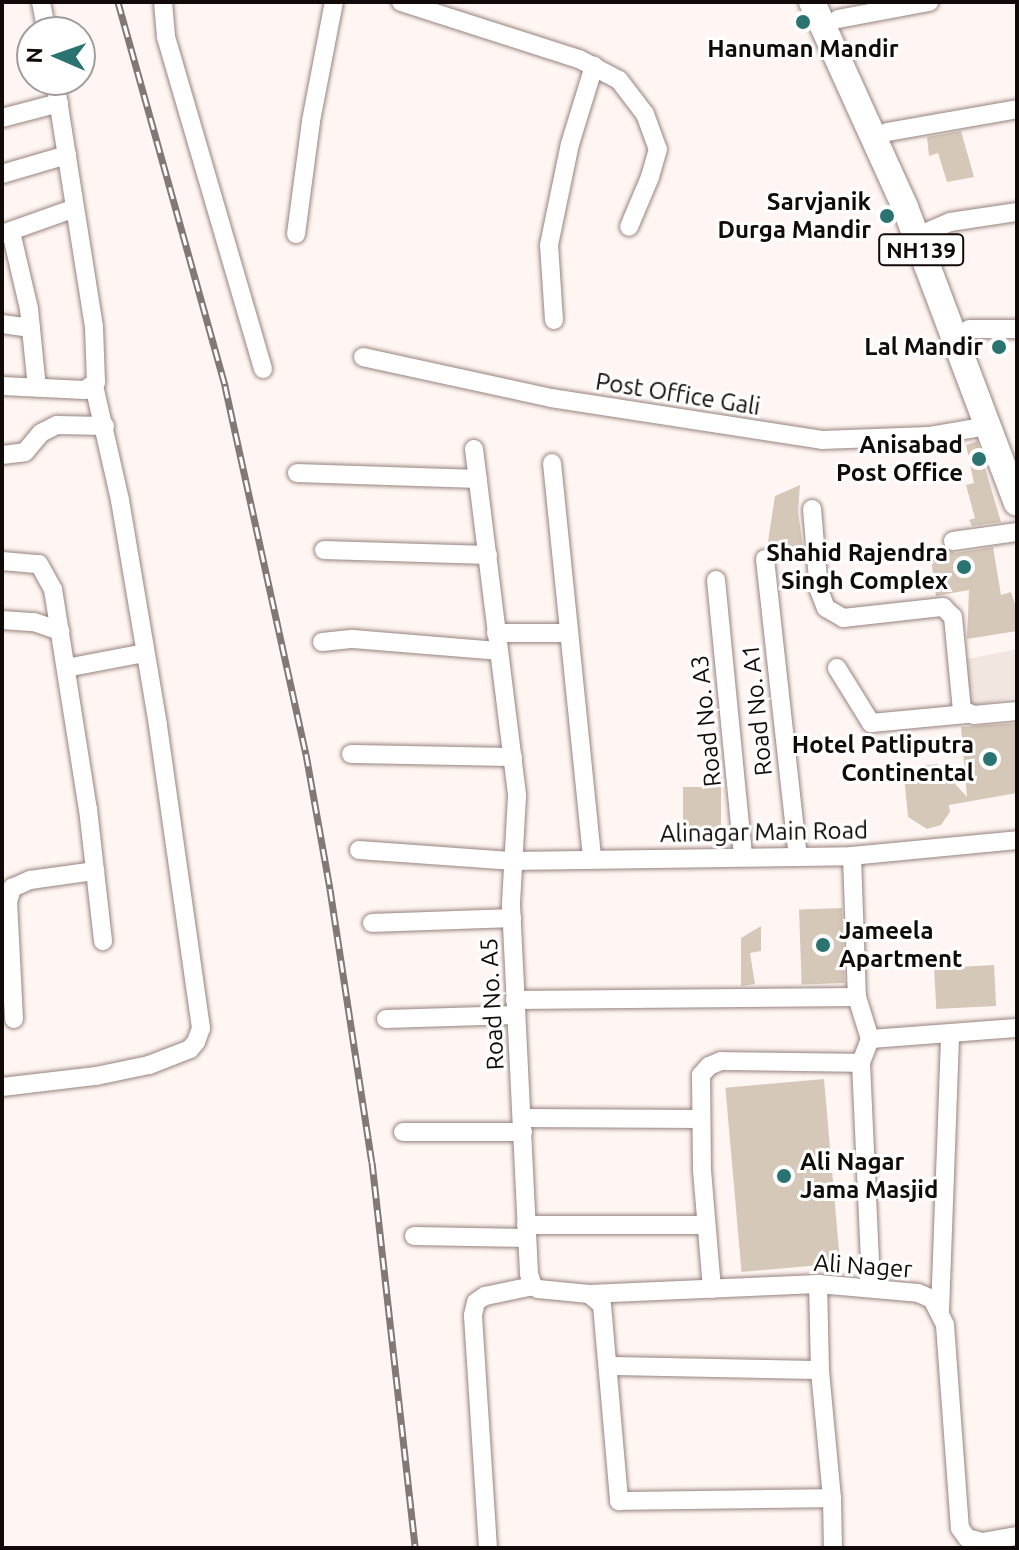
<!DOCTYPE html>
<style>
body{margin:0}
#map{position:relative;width:1019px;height:1550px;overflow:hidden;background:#fff6f3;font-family:Ubuntu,sans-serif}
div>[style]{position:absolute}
.built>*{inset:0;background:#f2e6e1}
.building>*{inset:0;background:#d6c8b9;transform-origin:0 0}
.roads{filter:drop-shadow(0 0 2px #97837d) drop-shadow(0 0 2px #97837d)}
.minor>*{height:18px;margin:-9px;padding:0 9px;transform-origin:9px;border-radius:9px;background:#fff}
.highway>*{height:26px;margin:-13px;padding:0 13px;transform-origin:13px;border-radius:13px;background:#fff}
.rail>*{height:7px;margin-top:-3.5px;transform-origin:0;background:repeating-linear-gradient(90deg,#fff 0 12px,#817976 0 24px);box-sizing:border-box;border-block:2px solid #817976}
.dots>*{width:22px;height:22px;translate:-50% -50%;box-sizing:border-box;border:4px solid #fff;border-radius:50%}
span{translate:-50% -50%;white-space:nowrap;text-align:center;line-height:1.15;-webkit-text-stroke:6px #fff;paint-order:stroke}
.shield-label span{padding:2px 6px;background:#fff;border:2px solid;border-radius:6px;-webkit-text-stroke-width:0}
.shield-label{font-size:22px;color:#110a08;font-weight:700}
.poi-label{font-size:24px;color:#110a08;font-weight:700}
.right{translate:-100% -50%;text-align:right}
.left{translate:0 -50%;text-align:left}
.street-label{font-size:24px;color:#110a08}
.frame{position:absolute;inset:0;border:4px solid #110a08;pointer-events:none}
.north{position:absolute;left:16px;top:16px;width:80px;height:80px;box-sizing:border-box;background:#fff;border:2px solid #a09d9c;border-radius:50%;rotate:272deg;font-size:22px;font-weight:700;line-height:32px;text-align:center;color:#110a08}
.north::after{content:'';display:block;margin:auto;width:28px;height:36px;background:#297370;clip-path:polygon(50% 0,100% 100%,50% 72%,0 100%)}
</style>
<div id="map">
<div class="built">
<i style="clip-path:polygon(1017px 649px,1017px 697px,966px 707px,963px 660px)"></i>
</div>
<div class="building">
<i style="clip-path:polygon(961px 131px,974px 177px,947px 182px,938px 153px,929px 156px,927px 137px)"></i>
<i style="clip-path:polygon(977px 441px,1001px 522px,972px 526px,969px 520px,975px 518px,966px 485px,974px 483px,966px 445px)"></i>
<i style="clip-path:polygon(800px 485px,798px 512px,804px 554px,776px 554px,767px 548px,775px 496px)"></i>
<i style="clip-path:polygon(993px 547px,1001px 595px,1011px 592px,1017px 610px,1017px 631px,967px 639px,969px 590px,936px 596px,930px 551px,944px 548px,955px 553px)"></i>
<i style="clip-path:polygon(1017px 723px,1017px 793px,949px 805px,950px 812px,941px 825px,927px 829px,908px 817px,904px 775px,920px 766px,937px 764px,967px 797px,961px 727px)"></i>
<i style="left:683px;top:787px;width:38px;height:42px"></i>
<i style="left:842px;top:908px;width:75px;height:43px;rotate:88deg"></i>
<i style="clip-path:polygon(761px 926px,761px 951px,750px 953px,755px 984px,741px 986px,741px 938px)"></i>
<i style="left:994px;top:965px;width:41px;height:60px;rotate:87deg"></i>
<i style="left:824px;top:1079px;width:185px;height:99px;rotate:85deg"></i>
</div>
<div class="roads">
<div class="minor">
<i style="left:41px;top:2px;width:31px;rotate:79deg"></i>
<i style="left:163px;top:2px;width:35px;rotate:85deg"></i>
<i style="left:166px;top:37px;width:346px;rotate:73.7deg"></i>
<i style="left:401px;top:2px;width:187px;rotate:17.8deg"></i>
<i style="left:579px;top:59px;width:45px;rotate:27.7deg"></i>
<i style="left:619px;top:80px;width:43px;rotate:52.6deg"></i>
<i style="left:645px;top:114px;width:37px;rotate:70deg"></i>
<i style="left:658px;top:149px;width:29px;rotate:106deg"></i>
<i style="left:650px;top:177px;width:54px;rotate:112.8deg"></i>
<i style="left:838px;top:19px;width:93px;rotate:-10.6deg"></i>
<i style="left:2px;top:118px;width:59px;rotate:-14.7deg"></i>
<i style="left:887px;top:132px;width:132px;rotate:-10deg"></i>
<i style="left:2px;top:174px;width:68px;rotate:-16.3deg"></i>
<i style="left:929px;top:231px;width:23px;rotate:-23deg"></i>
<i style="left:950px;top:222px;width:68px;rotate:-8.5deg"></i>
<i style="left:11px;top:232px;width:79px;rotate:76.8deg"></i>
<i style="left:29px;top:309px;width:79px;rotate:84.2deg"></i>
<i style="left:2px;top:234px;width:77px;rotate:-19.6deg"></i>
<i style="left:296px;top:234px;width:114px;rotate:-82.4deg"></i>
<i style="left:311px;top:121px;width:121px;rotate:-79.1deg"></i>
<i style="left:554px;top:320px;width:75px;rotate:-93.8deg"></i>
<i style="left:549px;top:245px;width:103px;rotate:-78.3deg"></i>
<i style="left:570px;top:144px;width:82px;rotate:-72.9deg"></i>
<i style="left:2px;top:324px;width:29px;rotate:8deg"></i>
<i style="left:969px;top:329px;width:48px"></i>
<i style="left:363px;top:357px;width:192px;rotate:12.3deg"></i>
<i style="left:551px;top:398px;width:274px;rotate:8.8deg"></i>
<i style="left:822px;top:440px;width:107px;rotate:-2.1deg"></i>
<i style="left:929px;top:436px;width:60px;rotate:-9.6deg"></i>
<i style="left:2px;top:386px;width:83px;rotate:2.8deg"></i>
<i style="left:85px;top:390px;width:14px;rotate:-36deg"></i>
<i style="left:96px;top:382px;width:55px;rotate:-92.1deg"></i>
<i style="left:94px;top:327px;width:250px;rotate:-99deg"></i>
<i style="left:474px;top:449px;width:350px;rotate:82.9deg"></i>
<i style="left:517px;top:796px;width:109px;rotate:93.2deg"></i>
<i style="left:511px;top:905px;width:369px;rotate:87.2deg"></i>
<i style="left:529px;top:1274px;width:13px;rotate:72deg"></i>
<i style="left:533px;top:1286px;width:6px;rotate:31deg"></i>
<i style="left:538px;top:1289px;width:51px;rotate:5.6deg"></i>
<i style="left:589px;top:1294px;width:17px;rotate:40deg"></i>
<i style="left:602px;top:1305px;width:197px;rotate:85deg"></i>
<i style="left:619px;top:1501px;width:213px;rotate:-0.8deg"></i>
<i style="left:832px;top:1498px;width:129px;rotate:-95.4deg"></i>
<i style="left:820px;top:1370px;width:86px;rotate:-91.3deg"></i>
<i style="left:2px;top:455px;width:23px;rotate:-7deg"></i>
<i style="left:25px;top:452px;width:25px;rotate:-50deg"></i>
<i style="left:41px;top:433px;width:18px;rotate:-27deg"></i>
<i style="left:57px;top:425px;width:48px;rotate:1.2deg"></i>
<i style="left:552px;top:463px;width:397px;rotate:84.2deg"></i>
<i style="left:297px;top:473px;width:181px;rotate:1.9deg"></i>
<i style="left:812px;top:509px;width:81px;rotate:85.1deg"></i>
<i style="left:819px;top:590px;width:19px;rotate:69deg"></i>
<i style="left:826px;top:608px;width:20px;rotate:30deg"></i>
<i style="left:843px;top:618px;width:101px;rotate:-6.3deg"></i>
<i style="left:943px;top:607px;width:14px;rotate:45deg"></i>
<i style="left:953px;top:617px;width:93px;rotate:84.5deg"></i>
<i style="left:962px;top:710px;width:13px;rotate:23deg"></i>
<i style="left:974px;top:715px;width:43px;rotate:-5.3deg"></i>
<i style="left:953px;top:541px;width:65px;rotate:-8deg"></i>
<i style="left:324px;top:550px;width:164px;rotate:1.7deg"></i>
<i style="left:765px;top:559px;width:299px;rotate:83.7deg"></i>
<i style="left:2px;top:561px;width:37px;rotate:5deg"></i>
<i style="left:39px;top:564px;width:29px;rotate:61deg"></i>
<i style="left:53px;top:589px;width:223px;rotate:81deg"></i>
<i style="left:88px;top:809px;width:133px;rotate:83.5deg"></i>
<i style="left:716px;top:580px;width:278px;rotate:84.4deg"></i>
<i style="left:2px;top:620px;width:32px;rotate:4deg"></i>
<i style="left:34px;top:622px;width:28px;rotate:19deg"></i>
<i style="left:496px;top:633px;width:73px"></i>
<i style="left:322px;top:642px;width:31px;rotate:-6deg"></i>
<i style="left:353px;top:639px;width:145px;rotate:4.7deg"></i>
<i style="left:66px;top:668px;width:80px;rotate:-10.8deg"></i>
<i style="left:837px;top:668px;width:65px;rotate:58.3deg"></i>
<i style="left:871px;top:723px;width:96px;rotate:-5.4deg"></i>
<i style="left:351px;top:754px;width:162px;rotate:1.1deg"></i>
<i style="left:359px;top:850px;width:152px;rotate:4.1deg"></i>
<i style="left:511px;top:861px;width:341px;rotate:-0.8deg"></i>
<i style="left:852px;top:856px;width:166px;rotate:-5.5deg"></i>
<i style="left:852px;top:856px;width:141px;rotate:88deg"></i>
<i style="left:857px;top:997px;width:44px;rotate:72.8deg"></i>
<i style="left:870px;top:1039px;width:26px;rotate:111deg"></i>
<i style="left:861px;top:1063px;width:224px;rotate:87.4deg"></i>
<i style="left:372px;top:923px;width:140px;rotate:-2deg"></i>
<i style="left:515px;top:1000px;width:342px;rotate:-0.5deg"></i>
<i style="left:14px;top:1019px;width:117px;rotate:-92.9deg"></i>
<i style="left:8px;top:902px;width:15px;rotate:-74deg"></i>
<i style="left:12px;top:888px;width:20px;rotate:-24deg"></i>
<i style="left:30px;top:880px;width:66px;rotate:-7.9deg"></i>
<i style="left:386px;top:1019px;width:130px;rotate:-1.8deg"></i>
<i style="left:870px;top:1039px;width:147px;rotate:-4.3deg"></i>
<i style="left:2px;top:1087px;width:95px;rotate:-6.7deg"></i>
<i style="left:96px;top:1076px;width:54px;rotate:-11.7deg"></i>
<i style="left:149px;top:1065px;width:44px;rotate:-21.3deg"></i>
<i style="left:190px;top:1049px;width:9px;rotate:-49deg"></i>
<i style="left:196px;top:1042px;width:15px;rotate:-70deg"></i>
<i style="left:201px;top:1028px;width:306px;rotate:-98.1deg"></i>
<i style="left:158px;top:725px;width:228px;rotate:-99.6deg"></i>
<i style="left:120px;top:500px;width:117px;rotate:-102.8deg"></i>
<i style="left:522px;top:1118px;width:177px;rotate:0.3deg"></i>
<i style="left:403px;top:1132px;width:120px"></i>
<i style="left:526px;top:1225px;width:180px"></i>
<i style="left:414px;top:1236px;width:113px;rotate:1deg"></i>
<i style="left:712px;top:1289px;width:118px;rotate:-94.8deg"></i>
<i style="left:702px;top:1171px;width:96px;rotate:-90.6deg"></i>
<i style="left:701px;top:1075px;width:12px;rotate:-48deg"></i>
<i style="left:709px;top:1066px;width:13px;rotate:-23deg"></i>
<i style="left:721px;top:1061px;width:140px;rotate:0.8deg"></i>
<i style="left:589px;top:1294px;width:229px;rotate:-2.5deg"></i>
<i style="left:818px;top:1284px;width:100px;rotate:5.1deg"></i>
<i style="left:918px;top:1293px;width:15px;rotate:23deg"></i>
<i style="left:932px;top:1299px;width:29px;rotate:63deg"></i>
<i style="left:945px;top:1325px;width:204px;rotate:85.8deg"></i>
<i style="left:960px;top:1528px;width:12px;rotate:55deg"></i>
<i style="left:967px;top:1538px;width:16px;rotate:15deg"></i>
<i style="left:982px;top:1542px;width:36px;rotate:-10deg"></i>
<i style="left:940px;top:1311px;width:277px;rotate:-87.9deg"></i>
<i style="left:610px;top:1366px;width:210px;rotate:1.1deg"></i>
<i style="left:832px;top:1498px;width:50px;rotate:88.9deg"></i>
<i style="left:488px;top:1548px;width:233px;rotate:-93.7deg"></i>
<i style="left:473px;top:1315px;width:13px;rotate:-77deg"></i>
<i style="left:476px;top:1302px;width:11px;rotate:-34deg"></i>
<i style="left:485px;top:1296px;width:49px;rotate:-11.8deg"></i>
</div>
<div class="highway">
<i style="left:812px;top:2px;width:225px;rotate:65.6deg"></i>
<i style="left:905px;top:207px;width:316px;rotate:69.3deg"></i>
</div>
</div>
<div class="rail">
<i style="left:118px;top:2px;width:399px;rotate:74.4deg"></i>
<i style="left:225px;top:386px;width:377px;rotate:77.6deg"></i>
<i style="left:306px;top:754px;width:137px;rotate:79.9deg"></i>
<i style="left:330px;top:889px;width:276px;rotate:81.3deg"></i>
<i style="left:372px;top:1162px;width:388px;rotate:83.6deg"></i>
</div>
<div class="dots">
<i style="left:803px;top:22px;background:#297370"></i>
<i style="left:887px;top:216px;background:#297370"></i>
<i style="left:999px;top:347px;background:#297370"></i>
<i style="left:979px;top:459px;background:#297370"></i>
<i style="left:964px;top:567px;background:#297370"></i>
<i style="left:990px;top:759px;background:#297370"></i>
<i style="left:823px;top:945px;background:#297370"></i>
<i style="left:784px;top:1176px;background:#297370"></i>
</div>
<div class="shield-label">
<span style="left:921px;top:250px">NH139</span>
</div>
<div class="poi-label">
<span style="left:803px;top:49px">Hanuman Mandir</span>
<span class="right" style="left:871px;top:216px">Sarvjanik<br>Durga Mandir</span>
<span class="right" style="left:983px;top:347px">Lal Mandir</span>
<span class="right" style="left:963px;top:459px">Anisabad<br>Post Office</span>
<span class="right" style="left:948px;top:567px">Shahid Rajendra<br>Singh Complex</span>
<span class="right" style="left:974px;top:759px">Hotel Patliputra<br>Continental</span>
<span class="left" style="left:839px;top:945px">Jameela<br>Apartment</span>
<span class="left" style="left:800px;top:1176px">Ali Nagar<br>Jama Masjid</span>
</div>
<div class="street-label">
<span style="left:678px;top:394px;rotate:9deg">Post Office Gali</span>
<span style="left:757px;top:710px;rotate:-96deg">Road No. A1</span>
<span style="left:706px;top:721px;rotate:-96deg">Road No. A3</span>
<span style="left:764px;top:832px;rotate:-1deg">Alinagar Main Road</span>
<span style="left:492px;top:1004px;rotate:-93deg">Road No. A5</span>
<span style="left:863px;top:1266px;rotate:4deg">Ali Nager</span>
</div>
<div class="frame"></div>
<div class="north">N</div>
</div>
